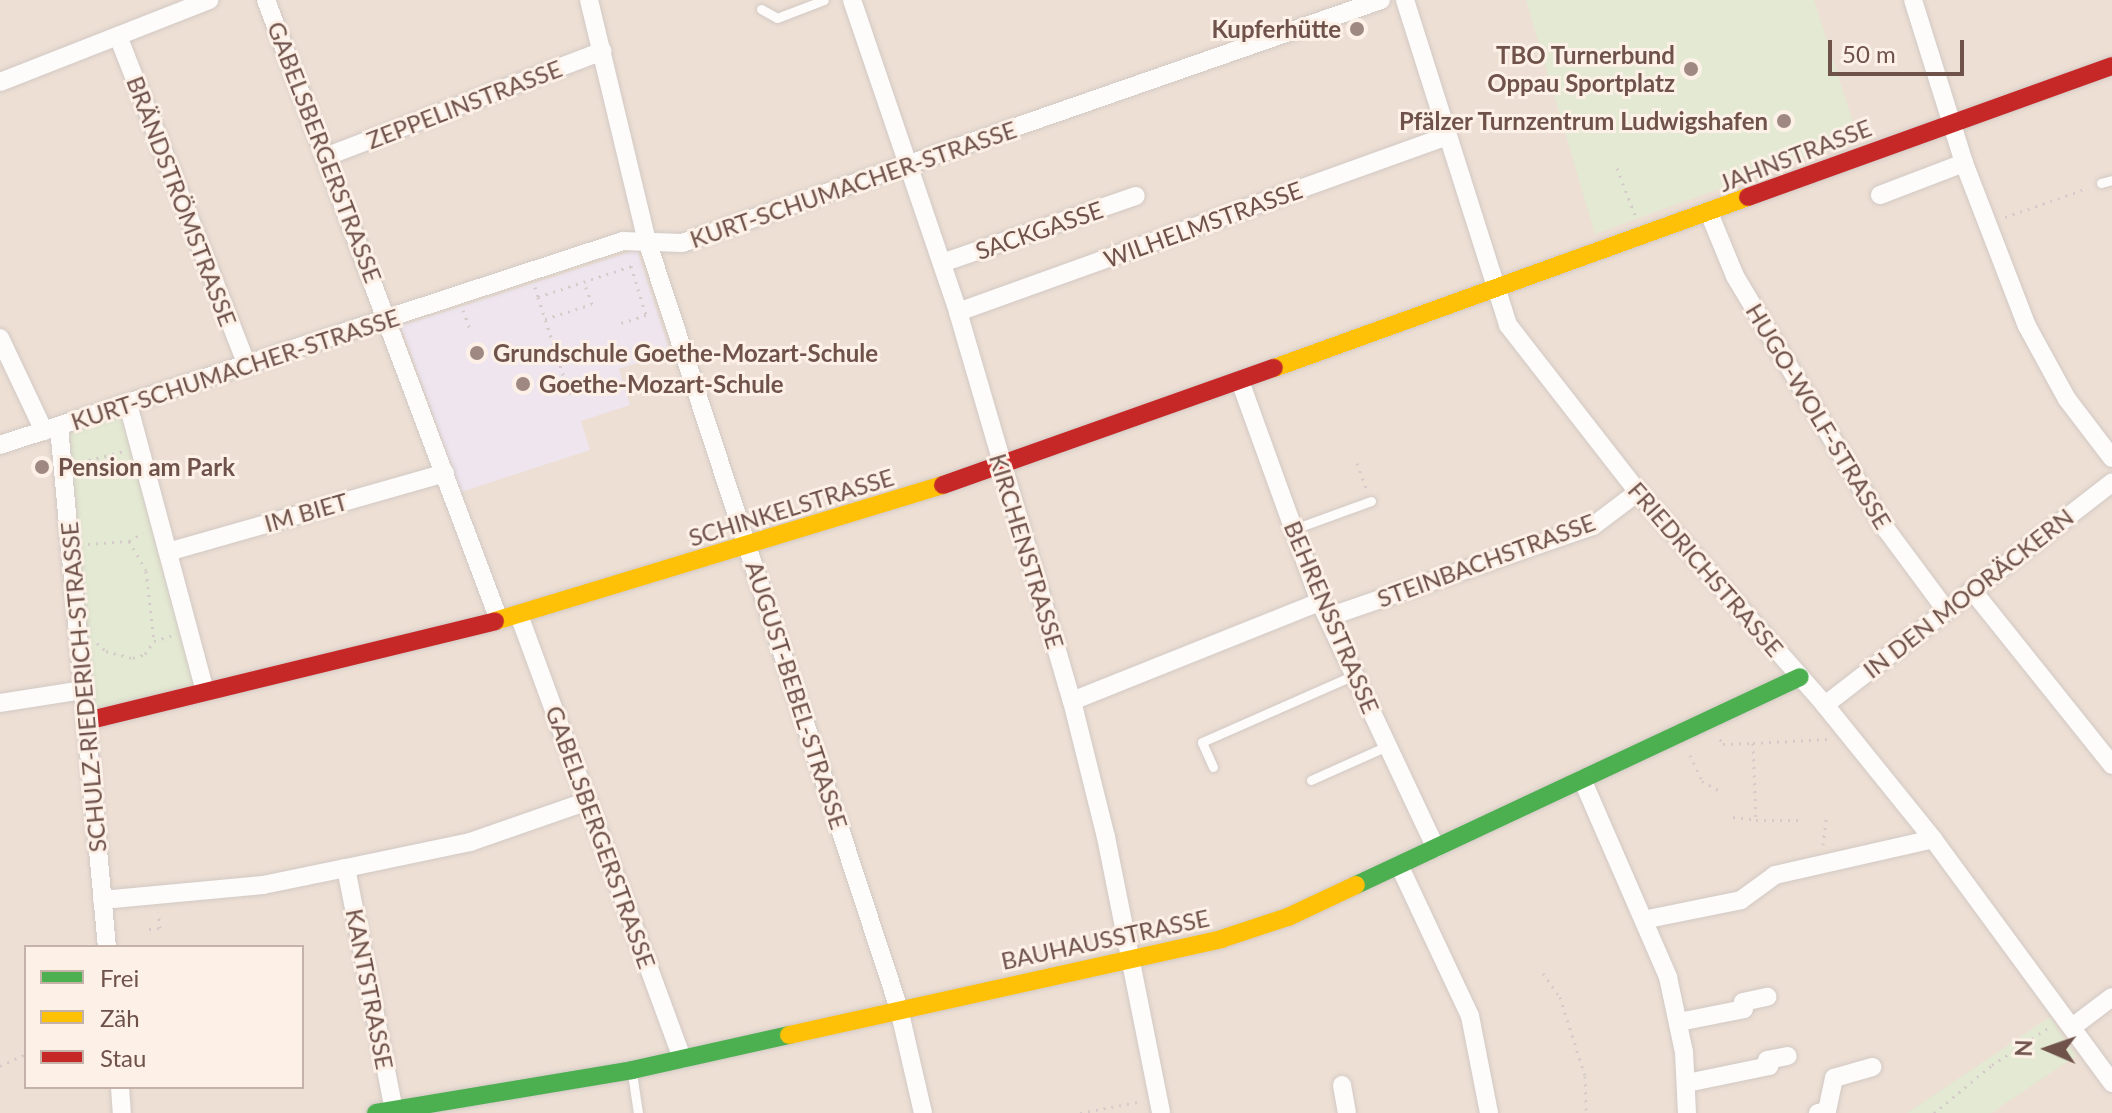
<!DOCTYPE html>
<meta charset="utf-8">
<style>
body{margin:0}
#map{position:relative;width:2112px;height:1113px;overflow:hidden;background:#f4ede7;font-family:Lato,sans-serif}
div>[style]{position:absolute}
.residential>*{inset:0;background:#eddfd4}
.education>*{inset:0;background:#eee5ef}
.green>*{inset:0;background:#e3e9d2}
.path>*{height:3px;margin-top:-1.5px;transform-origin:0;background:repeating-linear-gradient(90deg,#d5ccca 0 2px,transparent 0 8px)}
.roads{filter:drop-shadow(0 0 2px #d2c9c4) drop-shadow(0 0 2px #d2c9c4)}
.lane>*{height:9px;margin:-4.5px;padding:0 4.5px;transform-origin:4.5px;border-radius:4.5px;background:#fdfcfb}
.street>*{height:18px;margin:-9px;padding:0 9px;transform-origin:9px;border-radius:9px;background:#fdfcfb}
.fast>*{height:18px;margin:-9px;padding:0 9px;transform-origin:9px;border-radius:9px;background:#4caf50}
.slow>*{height:18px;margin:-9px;padding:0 9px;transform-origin:9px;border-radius:9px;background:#ffc107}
.jam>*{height:18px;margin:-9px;padding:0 9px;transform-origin:9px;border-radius:9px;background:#c62828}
.dots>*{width:22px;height:22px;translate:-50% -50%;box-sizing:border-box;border:4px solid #fdf1e7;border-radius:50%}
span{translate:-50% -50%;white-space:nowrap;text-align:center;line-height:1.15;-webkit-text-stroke:6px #fdf1e7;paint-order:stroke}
.poi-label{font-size:24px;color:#6f524a;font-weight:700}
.right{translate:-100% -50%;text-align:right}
.left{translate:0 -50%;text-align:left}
.street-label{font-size:24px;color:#6f524a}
.legend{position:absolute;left:24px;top:945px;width:280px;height:144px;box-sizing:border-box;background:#fdf1e7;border:2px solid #c4b1a8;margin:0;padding:10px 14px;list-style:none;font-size:24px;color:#6f524a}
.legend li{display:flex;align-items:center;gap:16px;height:40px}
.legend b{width:40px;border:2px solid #c4b1a8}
.north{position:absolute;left:2008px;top:1009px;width:80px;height:80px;-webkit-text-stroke:6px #fdf1e7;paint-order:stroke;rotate:272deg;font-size:22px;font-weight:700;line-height:32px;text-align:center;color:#6f524a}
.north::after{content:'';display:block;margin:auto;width:28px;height:36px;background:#6f524a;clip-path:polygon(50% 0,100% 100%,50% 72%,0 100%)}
.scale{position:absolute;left:1828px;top:40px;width:136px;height:36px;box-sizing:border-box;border:4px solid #6f524a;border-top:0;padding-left:10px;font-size:24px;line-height:28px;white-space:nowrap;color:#6f524a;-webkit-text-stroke:6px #fdf1e7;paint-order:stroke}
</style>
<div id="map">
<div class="residential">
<i style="clip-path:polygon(evenodd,0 0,2112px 0,2112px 1113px,0 1113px,0 0,26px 947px,302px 947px,302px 1087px,26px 1087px,26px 947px)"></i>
</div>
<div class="education">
<i style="clip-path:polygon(637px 250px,670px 352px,619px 369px,630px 405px,581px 421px,590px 450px,461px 492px,401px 326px)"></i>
</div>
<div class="green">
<i style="clip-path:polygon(1526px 0,1814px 0,1858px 138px,1595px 234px)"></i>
<i style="clip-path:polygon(124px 412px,198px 687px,91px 712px,66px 432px)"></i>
<i style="clip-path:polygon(2050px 1017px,2076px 1056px,1991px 1113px,1907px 1113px)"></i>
</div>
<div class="path">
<i style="left:1617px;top:168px;width:50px;rotate:69deg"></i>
<i style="left:2005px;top:217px;width:88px;rotate:-19.3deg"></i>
<i style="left:535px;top:287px;width:10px;rotate:73deg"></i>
<i style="left:538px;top:297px;width:98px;rotate:-18.4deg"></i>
<i style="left:631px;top:266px;width:51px;rotate:73deg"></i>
<i style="left:646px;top:315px;width:28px;rotate:162deg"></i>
<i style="left:538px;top:297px;width:101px;rotate:72.1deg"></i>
<i style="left:569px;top:393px;width:40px;rotate:-18deg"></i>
<i style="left:463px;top:310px;width:20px;rotate:70deg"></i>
<i style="left:545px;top:319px;width:49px;rotate:-17.7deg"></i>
<i style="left:592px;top:304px;width:23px;rotate:-110deg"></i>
<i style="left:81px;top:462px;width:44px;rotate:-14.3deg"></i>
<i style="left:1357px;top:463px;width:29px;rotate:70deg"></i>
<i style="left:129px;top:541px;width:34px;rotate:60deg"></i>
<i style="left:146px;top:571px;width:70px;rotate:83.5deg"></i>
<i style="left:88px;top:544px;width:41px;rotate:-4.2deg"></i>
<i style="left:129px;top:541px;width:16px;rotate:-30deg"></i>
<i style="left:97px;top:643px;width:12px;rotate:42deg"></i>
<i style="left:106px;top:651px;width:28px;rotate:15deg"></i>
<i style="left:133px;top:658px;width:13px;rotate:-18deg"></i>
<i style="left:145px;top:654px;width:16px;rotate:-55deg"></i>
<i style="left:154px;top:641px;width:21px;rotate:-17deg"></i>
<i style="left:1720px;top:739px;width:6px;rotate:59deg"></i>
<i style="left:1723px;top:744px;width:30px;rotate:-2deg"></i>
<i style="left:1753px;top:743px;width:77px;rotate:87.8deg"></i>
<i style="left:1756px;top:820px;width:44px"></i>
<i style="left:1753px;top:743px;width:76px;rotate:-3deg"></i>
<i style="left:1690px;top:755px;width:29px;rotate:65deg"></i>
<i style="left:1702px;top:781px;width:23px;rotate:29deg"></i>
<i style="left:1733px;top:817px;width:23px;rotate:7deg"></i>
<i style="left:1823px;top:845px;width:26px;rotate:-83deg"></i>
<i style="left:149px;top:929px;width:11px;rotate:-5deg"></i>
<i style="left:160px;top:928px;width:16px;rotate:-97deg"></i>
<i style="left:1543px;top:973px;width:29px;rotate:55deg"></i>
<i style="left:1560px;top:997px;width:83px;rotate:72.4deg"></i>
<i style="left:1585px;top:1076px;width:37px;rotate:88deg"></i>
<i style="left:0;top:1066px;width:29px;rotate:-25deg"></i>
<i style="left:1080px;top:1113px;width:64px;rotate:-10.8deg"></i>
<i style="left:1934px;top:1113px;width:75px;rotate:-39.6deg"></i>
<i style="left:1992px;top:1065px;width:67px;rotate:-33.5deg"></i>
</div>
<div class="roads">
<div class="lane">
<i style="left:761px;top:9px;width:18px;rotate:29deg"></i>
<i style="left:777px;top:18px;width:50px;rotate:-21deg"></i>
<i style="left:2101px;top:183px;width:11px;rotate:-15deg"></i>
<i style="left:1294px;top:529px;width:82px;rotate:-20deg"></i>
<i style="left:1213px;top:767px;width:27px;rotate:-114deg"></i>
<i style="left:1202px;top:742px;width:166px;rotate:-23.8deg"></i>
<i style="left:1311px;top:780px;width:83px;rotate:-24.1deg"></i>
<i style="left:632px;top:1073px;width:40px;rotate:81.5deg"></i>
</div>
<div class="street">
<i style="left:266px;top:0;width:662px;rotate:69.4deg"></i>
<i style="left:589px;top:0;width:248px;rotate:76.5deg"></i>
<i style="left:647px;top:241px;width:808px;rotate:71.83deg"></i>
<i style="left:899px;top:1009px;width:107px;rotate:77deg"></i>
<i style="left:852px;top:0;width:330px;rotate:71.2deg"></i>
<i style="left:958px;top:312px;width:405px;rotate:73.7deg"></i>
<i style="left:1072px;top:701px;width:140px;rotate:76deg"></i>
<i style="left:1106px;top:837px;width:281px;rotate:78.7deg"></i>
<i style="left:1405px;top:0;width:341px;rotate:72.4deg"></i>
<i style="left:1508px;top:325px;width:212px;rotate:52.1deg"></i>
<i style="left:1638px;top:492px;width:283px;rotate:48.7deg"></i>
<i style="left:1825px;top:705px;width:172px;rotate:51.1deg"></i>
<i style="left:1933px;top:839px;width:303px;rotate:53.7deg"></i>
<i style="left:1913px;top:0;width:171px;rotate:72.6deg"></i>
<i style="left:1964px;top:163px;width:175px;rotate:68.9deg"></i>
<i style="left:2027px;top:326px;width:83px;rotate:61.3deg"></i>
<i style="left:2067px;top:399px;width:74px;rotate:52.7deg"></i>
<i style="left:118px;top:36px;width:354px;rotate:68.6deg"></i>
<i style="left:0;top:82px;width:225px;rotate:-21.4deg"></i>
<i style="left:325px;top:157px;width:297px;rotate:-20.9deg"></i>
<i style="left:1880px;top:195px;width:90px;rotate:-20.9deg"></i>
<i style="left:1709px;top:213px;width:68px;rotate:67.6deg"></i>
<i style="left:1735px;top:276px;width:295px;rotate:59.2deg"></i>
<i style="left:1886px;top:529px;width:101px;rotate:53.5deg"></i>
<i style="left:942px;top:263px;width:205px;rotate:-19.1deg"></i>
<i style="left:958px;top:312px;width:520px;rotate:-19.79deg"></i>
<i style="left:0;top:338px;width:103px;rotate:64.7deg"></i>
<i style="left:1240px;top:381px;width:235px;rotate:70.1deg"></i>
<i style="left:1320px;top:602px;width:272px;rotate:64.8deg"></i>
<i style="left:128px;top:404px;width:298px;rotate:75deg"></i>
<i style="left:59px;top:427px;width:522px;rotate:84.73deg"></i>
<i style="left:0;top:445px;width:656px;rotate:-18.13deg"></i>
<i style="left:623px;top:241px;width:59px;rotate:1.9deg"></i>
<i style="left:682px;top:243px;width:740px;rotate:-19.17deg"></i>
<i style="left:168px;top:552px;width:288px;rotate:-15.9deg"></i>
<i style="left:1972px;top:590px;width:224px;rotate:51.3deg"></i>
<i style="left:519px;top:615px;width:473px;rotate:69.8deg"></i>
<i style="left:1328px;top:617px;width:280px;rotate:-19deg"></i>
<i style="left:1593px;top:526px;width:56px;rotate:-37.1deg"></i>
<i style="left:1072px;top:701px;width:267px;rotate:-21.8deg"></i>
<i style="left:0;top:703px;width:84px;rotate:-8.9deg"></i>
<i style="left:1825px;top:705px;width:363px;rotate:-37.8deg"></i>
<i style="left:1582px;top:779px;width:216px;rotate:66.5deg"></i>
<i style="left:1668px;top:977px;width:77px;rotate:78deg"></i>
<i style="left:1684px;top:1052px;width:61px;rotate:87.2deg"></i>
<i style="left:1399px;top:865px;width:167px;rotate:64.8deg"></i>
<i style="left:1470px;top:1016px;width:99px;rotate:78.9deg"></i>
<i style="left:346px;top:868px;width:247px;rotate:78.8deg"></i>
<i style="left:102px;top:900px;width:162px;rotate:-5.3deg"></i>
<i style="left:263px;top:885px;width:85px;rotate:-11.6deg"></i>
<i style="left:346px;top:868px;width:127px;rotate:-11.8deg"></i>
<i style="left:470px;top:842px;width:125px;rotate:-19.2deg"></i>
<i style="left:1648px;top:919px;width:95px;rotate:-11.5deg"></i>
<i style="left:1741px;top:900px;width:42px;rotate:-36.3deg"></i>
<i style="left:1775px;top:875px;width:162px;rotate:-12.8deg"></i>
<i style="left:1679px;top:1022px;width:66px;rotate:-11.3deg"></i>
<i style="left:1744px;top:1009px;width:7px;rotate:-98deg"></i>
<i style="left:1743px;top:1002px;width:25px;rotate:-12deg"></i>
<i style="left:2075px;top:1025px;width:46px;rotate:-37.1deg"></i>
<i style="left:1687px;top:1083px;width:84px;rotate:-11.7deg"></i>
<i style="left:1769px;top:1066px;width:6px;rotate:-108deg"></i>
<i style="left:1767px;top:1060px;width:21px;rotate:-11deg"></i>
<i style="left:1342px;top:1085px;width:28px;rotate:80deg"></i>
<i style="left:120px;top:1087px;width:26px;rotate:86deg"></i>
<i style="left:1818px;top:1113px;width:9px;rotate:-13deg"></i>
<i style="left:1827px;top:1111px;width:34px;rotate:-78deg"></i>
<i style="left:1834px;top:1078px;width:40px;rotate:-16deg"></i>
</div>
<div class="fast">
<i style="left:1356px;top:885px;width:490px;rotate:-25.1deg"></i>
<i style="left:376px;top:1113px;width:260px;rotate:-9.5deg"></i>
<i style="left:632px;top:1070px;width:161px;rotate:-12.6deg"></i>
</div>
<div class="slow">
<i style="left:1274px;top:368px;width:504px;rotate:-19.84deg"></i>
<i style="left:495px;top:621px;width:468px;rotate:-16.9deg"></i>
<i style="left:789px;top:1035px;width:443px;rotate:-12.5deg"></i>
<i style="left:1221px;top:939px;width:71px;rotate:-18.2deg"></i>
<i style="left:1288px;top:917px;width:75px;rotate:-25.2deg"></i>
</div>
<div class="jam">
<i style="left:1748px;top:197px;width:387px;rotate:-19.8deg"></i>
<i style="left:943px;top:485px;width:351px;rotate:-19.5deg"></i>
<i style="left:86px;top:721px;width:421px;rotate:-13.7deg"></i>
</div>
</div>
<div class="dots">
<i style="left:1357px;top:29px;background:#9e8881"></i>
<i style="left:1691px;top:69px;background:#9e8881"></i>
<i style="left:1784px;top:121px;background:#9e8881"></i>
<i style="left:477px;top:353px;background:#9e8881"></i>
<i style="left:523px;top:384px;background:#9e8881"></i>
<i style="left:42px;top:467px;background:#9e8881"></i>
</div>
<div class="poi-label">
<span class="right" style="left:1341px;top:29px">Kupferhütte</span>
<span class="right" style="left:1675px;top:69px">TBO Turnerbund<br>Oppau Sportplatz</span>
<span class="right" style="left:1768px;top:121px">Pfälzer Turnzentrum Ludwigshafen</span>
<span class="left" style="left:493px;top:353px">Grundschule Goethe-Mozart-Schule</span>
<span class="left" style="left:539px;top:384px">Goethe-Mozart-Schule</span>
<span class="left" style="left:58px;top:467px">Pension am Park</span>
</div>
<div class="street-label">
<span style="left:464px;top:104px;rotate:-21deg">ZEPPELINSTRASSE</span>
<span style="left:325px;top:152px;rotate:69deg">GABELSBERGERSTRASSE</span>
<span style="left:1795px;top:155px;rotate:-21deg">JAHNSTRASSE</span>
<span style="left:853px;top:184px;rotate:-19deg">KURT-SCHUMACHER-STRASSE</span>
<span style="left:182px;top:201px;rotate:69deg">BRÄNDSTRÖMSTRASSE</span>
<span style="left:1203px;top:224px;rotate:-20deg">WILHELMSTRASSE</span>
<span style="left:1039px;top:230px;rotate:-19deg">SACKGASSE</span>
<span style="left:235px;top:369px;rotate:-18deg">KURT-SCHUMACHER-STRASSE</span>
<span style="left:1819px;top:416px;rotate:59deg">HUGO-WOLF-STRASSE</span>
<span style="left:791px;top:507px;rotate:-17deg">SCHINKELSTRASSE</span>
<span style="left:306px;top:512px;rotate:-16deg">IM BIET</span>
<span style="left:1027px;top:551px;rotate:73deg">KIRCHENSTRASSE</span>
<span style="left:1486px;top:560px;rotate:-20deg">STEINBACHSTRASSE</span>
<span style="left:1706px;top:569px;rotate:49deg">FRIEDRICHSTRASSE</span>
<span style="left:1968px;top:593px;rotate:-38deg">IN DEN MOORÄCKERN</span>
<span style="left:1332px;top:617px;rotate:67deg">BEHRENSSTRASSE</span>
<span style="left:83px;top:687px;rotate:-95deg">SCHULZ-RIEDERICH-STRASSE</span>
<span style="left:797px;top:695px;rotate:72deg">AUGUST-BEBEL-STRASSE</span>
<span style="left:601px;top:837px;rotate:70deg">GABELSBERGERSTRASSE</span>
<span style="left:1105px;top:939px;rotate:-12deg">BAUHAUSSTRASSE</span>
<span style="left:370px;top:989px;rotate:79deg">KANTSTRASSE</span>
</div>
<ul class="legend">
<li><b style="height:10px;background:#4caf50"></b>Frei</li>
<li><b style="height:10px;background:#ffc107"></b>Zäh</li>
<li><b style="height:10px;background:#c62828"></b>Stau</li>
</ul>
<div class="north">N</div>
<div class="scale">50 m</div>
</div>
